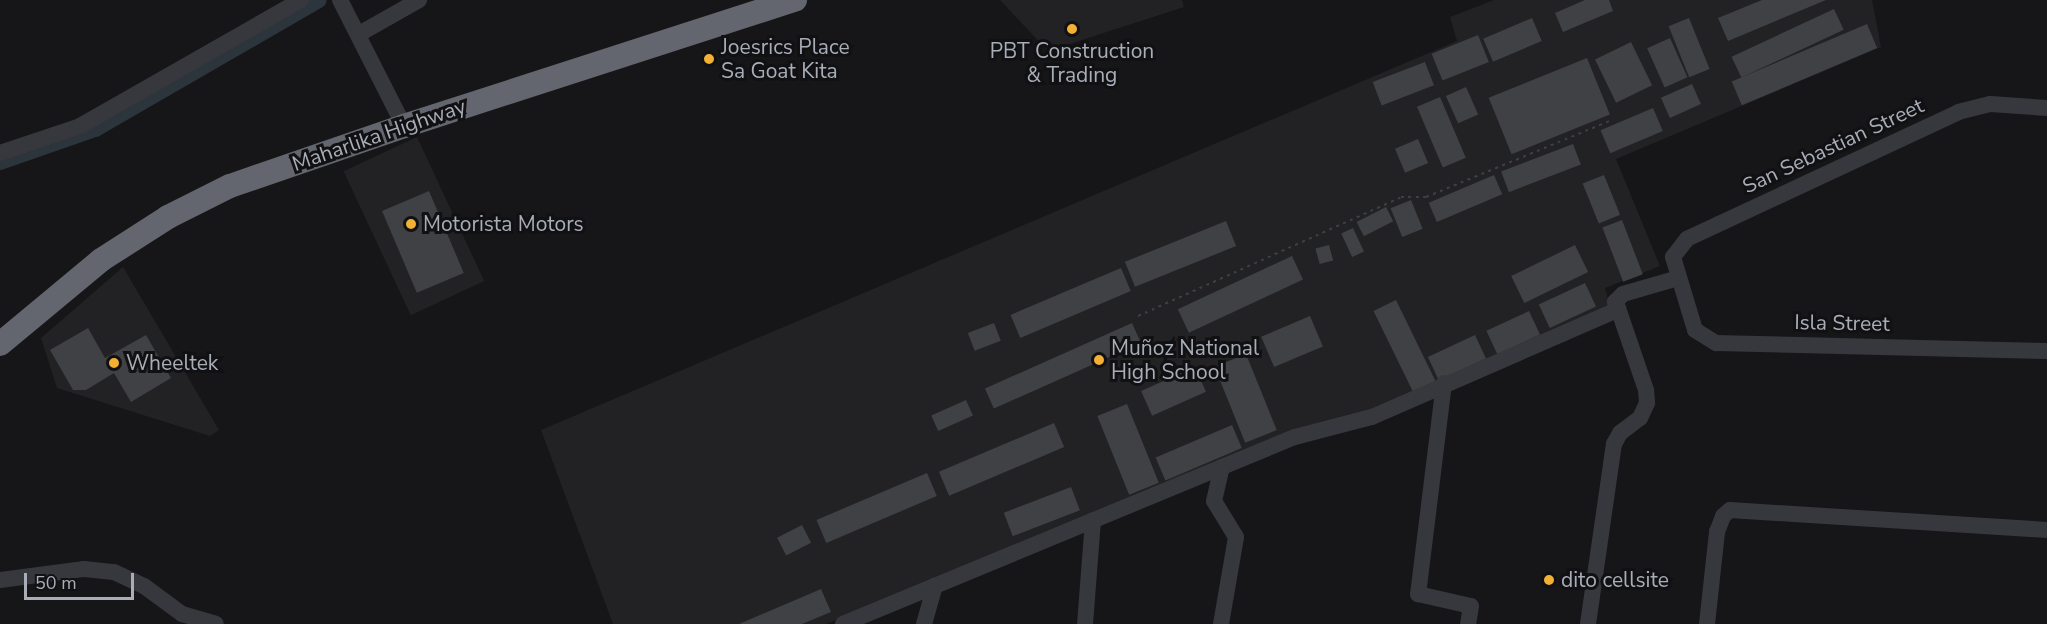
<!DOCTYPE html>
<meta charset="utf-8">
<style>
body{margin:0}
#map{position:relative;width:2047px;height:624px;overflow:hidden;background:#161618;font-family:"Nunito Sans",sans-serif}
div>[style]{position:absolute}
.built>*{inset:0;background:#222225;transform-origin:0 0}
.canal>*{height:15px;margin:-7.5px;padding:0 7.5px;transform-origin:7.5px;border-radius:7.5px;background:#2c353c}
.building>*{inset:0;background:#404145;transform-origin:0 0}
.path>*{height:2px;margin-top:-1px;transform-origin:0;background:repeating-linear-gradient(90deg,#3d3f44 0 3px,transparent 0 7.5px)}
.minor>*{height:16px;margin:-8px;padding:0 8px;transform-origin:8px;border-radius:8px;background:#37383d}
.highway>*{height:24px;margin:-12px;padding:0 12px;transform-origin:12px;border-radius:12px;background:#63666e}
.dots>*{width:16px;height:16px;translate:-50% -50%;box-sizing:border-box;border:3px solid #111113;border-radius:50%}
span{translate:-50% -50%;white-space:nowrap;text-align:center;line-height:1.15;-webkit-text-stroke:6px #111113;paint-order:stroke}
.poi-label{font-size:21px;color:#a8adb8}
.left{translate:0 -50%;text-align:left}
.street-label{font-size:21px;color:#a8adb8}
.scale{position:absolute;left:24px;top:573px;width:110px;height:27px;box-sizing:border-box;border:3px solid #a8adb8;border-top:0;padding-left:8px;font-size:18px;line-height:21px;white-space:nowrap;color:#a8adb8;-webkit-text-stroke:4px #111113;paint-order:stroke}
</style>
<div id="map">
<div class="built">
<i style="clip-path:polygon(1000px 0,1182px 0,1184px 7px,1048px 51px)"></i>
<i style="clip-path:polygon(1494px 0,1872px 0,1881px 47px,1616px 159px,1660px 266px,1605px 288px,1610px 307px,1370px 413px,1297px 431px,826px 624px,613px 624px,541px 430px,1457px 41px,1450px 17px)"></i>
<i style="left:417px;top:137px;width:159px;height:81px;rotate:65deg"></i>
<i style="clip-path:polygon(123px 267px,219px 430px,210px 436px,57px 388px,41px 338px)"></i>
</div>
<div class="canal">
<i style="left:0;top:162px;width:101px;rotate:-19.2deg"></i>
<i style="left:95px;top:129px;width:258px;rotate:-30deg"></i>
</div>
<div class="building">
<i style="clip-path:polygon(1585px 0,1609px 0,1613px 11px,1563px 32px,1555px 13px)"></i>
<i style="clip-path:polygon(1762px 0,1826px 0,1728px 41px,1718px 18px)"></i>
<i style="left:1834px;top:9px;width:23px;height:113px;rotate:65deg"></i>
<i style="left:1532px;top:18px;width:25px;height:53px;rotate:67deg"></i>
<i style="left:1689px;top:18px;width:55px;height:22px;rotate:68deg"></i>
<i style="left:1867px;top:24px;width:26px;height:147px;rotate:67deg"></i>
<i style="left:1478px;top:35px;width:29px;height:50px;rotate:68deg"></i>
<i style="left:1670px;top:38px;width:43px;height:25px;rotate:66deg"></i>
<i style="left:1631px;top:42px;width:48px;height:40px;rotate:64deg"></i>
<i style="left:1587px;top:58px;width:61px;height:106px;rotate:68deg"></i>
<i style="left:1425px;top:62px;width:25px;height:56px;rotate:69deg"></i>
<i style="left:1692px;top:84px;width:22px;height:34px;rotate:66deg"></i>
<i style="left:1466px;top:87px;width:30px;height:22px;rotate:66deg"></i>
<i style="left:1440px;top:97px;width:66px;height:25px;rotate:67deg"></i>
<i style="left:1653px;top:108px;width:25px;height:57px;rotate:67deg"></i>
<i style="left:1418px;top:139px;width:26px;height:25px;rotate:67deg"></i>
<i style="left:1573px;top:144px;width:22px;height:77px;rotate:69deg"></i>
<i style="left:1494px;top:175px;width:21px;height:71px;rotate:67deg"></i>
<i style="left:1604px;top:175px;width:43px;height:23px;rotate:68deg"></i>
<i style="left:429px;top:191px;width:89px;height:51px;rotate:67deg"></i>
<i style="left:1411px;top:200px;width:31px;height:22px;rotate:68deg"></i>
<i style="left:1386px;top:207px;width:16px;height:33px;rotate:63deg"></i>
<i style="left:1622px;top:220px;width:58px;height:21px;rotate:69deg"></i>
<i style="left:1226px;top:221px;width:27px;height:109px;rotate:68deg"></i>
<i style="left:1353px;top:228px;width:26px;height:13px;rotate:65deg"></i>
<i style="left:1329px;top:245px;width:16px;height:14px;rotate:75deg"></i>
<i style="left:1575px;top:245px;width:30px;height:71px;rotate:64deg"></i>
<i style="left:1292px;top:256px;width:26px;height:126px;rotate:65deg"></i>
<i style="left:1121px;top:268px;width:25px;height:120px;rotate:67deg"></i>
<i style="left:1585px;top:283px;width:26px;height:51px;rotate:65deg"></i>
<i style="left:1396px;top:300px;width:90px;height:25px;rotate:64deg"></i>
<i style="left:1529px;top:311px;width:26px;height:47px;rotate:65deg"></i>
<i style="left:1310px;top:316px;width:33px;height:53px;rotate:67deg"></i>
<i style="left:994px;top:323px;width:19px;height:28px;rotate:69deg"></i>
<i style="left:1132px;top:323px;width:22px;height:161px;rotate:66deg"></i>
<i style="clip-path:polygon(88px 328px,105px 358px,146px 335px,171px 378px,131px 402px,114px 373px,86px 390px,73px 390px,50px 350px)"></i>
<i style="left:1475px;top:335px;width:26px;height:52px;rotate:65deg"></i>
<i style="left:1246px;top:354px;width:82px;height:34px;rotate:68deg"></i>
<i style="left:1195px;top:367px;width:27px;height:59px;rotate:66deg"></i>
<i style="left:966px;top:400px;width:17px;height:38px;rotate:66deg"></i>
<i style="left:1127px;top:404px;width:85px;height:32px;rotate:68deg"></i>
<i style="left:1054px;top:423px;width:26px;height:125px;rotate:67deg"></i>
<i style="left:1232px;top:425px;width:25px;height:83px;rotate:67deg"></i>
<i style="left:927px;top:473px;width:25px;height:120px;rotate:67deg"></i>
<i style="left:1071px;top:487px;width:25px;height:72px;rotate:69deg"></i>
<i style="left:802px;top:525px;width:20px;height:28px;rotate:63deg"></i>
<i style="clip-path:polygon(821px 589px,831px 612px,802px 624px,739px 624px)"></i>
</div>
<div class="path">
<i style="left:1138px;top:316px;width:289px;rotate:-24.3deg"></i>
<i style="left:1401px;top:197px;width:25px"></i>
<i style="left:1426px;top:197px;width:201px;rotate:-22.5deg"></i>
</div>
<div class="minor">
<i style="left:340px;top:0;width:141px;rotate:63.1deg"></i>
<i style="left:359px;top:34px;width:69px;rotate:-29.5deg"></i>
<i style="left:2047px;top:108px;width:57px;rotate:-176deg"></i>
<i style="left:1990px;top:104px;width:32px;rotate:166deg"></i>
<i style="left:1959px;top:112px;width:300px;rotate:155deg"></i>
<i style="left:1687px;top:239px;width:23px;rotate:128deg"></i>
<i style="left:1673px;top:257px;width:76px;rotate:73.2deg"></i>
<i style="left:1695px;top:330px;width:25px;rotate:32deg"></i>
<i style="left:1716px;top:343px;width:331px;rotate:1.4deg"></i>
<i style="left:0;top:153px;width:84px;rotate:-18.6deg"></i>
<i style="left:80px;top:126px;width:254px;rotate:-29.7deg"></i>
<i style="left:1444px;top:383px;width:213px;rotate:97deg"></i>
<i style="left:1418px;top:594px;width:54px;rotate:12.8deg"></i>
<i style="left:1471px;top:606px;width:18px;rotate:99deg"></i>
<i style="left:0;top:580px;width:85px;rotate:-7.5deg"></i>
<i style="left:84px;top:569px;width:30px;rotate:6deg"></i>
<i style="left:114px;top:572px;width:33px;rotate:25deg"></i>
<i style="left:144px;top:586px;width:47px;rotate:36.4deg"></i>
<i style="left:182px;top:614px;width:35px;rotate:16deg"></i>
<i style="left:843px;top:624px;width:489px;rotate:-22.5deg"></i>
<i style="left:1295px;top:437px;width:80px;rotate:-14.6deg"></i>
<i style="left:1372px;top:417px;width:262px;rotate:-23.6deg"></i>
<i style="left:1612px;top:312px;width:7px;rotate:-34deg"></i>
<i style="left:1618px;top:308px;width:7px;rotate:-117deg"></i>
<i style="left:1615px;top:302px;width:11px;rotate:-45deg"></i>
<i style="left:1623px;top:294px;width:57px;rotate:-16.2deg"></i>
<i style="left:924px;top:624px;width:40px;rotate:-74deg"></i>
<i style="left:1085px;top:624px;width:104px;rotate:-85.6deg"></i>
<i style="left:1221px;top:624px;width:88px;rotate:-80.2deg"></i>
<i style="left:1236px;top:537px;width:42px;rotate:-121.4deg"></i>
<i style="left:1214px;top:501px;width:35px;rotate:-77deg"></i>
<i style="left:1588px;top:624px;width:182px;rotate:-81.8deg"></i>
<i style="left:1614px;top:444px;width:13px;rotate:-61deg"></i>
<i style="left:1620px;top:433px;width:25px;rotate:-37deg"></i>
<i style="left:1640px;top:418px;width:17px;rotate:-65deg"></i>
<i style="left:1647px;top:403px;width:13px;rotate:-94deg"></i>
<i style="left:1646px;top:390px;width:87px;rotate:-108.9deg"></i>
<i style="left:1707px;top:624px;width:93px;rotate:-83.8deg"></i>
<i style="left:1717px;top:532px;width:17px;rotate:-69deg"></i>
<i style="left:1723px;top:516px;width:9px;rotate:-41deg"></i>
<i style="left:1730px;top:510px;width:318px;rotate:3.6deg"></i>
</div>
<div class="highway">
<i style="left:0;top:344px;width:131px;rotate:-39.7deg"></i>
<i style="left:101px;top:260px;width:80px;rotate:-32.7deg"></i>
<i style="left:168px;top:217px;width:69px;rotate:-26.6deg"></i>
<i style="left:230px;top:186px;width:184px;rotate:-19deg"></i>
<i style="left:404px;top:126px;width:411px;rotate:-17.9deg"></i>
</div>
<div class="dots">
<i style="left:1072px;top:29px;background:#f2b134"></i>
<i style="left:709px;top:59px;background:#f2b134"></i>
<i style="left:411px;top:224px;background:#f2b134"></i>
<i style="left:1099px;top:360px;background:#f2b134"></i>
<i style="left:114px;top:363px;background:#f2b134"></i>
<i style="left:1549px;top:580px;background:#f2b134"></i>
</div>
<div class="poi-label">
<span class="left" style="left:721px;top:59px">Joesrics Place<br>Sa Goat Kita</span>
<span style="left:1072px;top:63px">PBT Construction<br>&amp; Trading</span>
<span class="left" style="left:423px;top:224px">Motorista Motors</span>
<span class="left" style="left:1111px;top:360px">Muñoz National<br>High School</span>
<span class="left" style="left:126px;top:363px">Wheeltek</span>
<span class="left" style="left:1561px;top:580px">dito cellsite</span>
</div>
<div class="street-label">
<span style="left:379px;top:135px;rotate:-19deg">Maharlika Highway</span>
<span style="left:1833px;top:146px;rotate:-25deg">San Sebastian Street</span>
<span style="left:1842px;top:323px;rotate:1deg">Isla Street</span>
</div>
<div class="scale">50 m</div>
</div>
